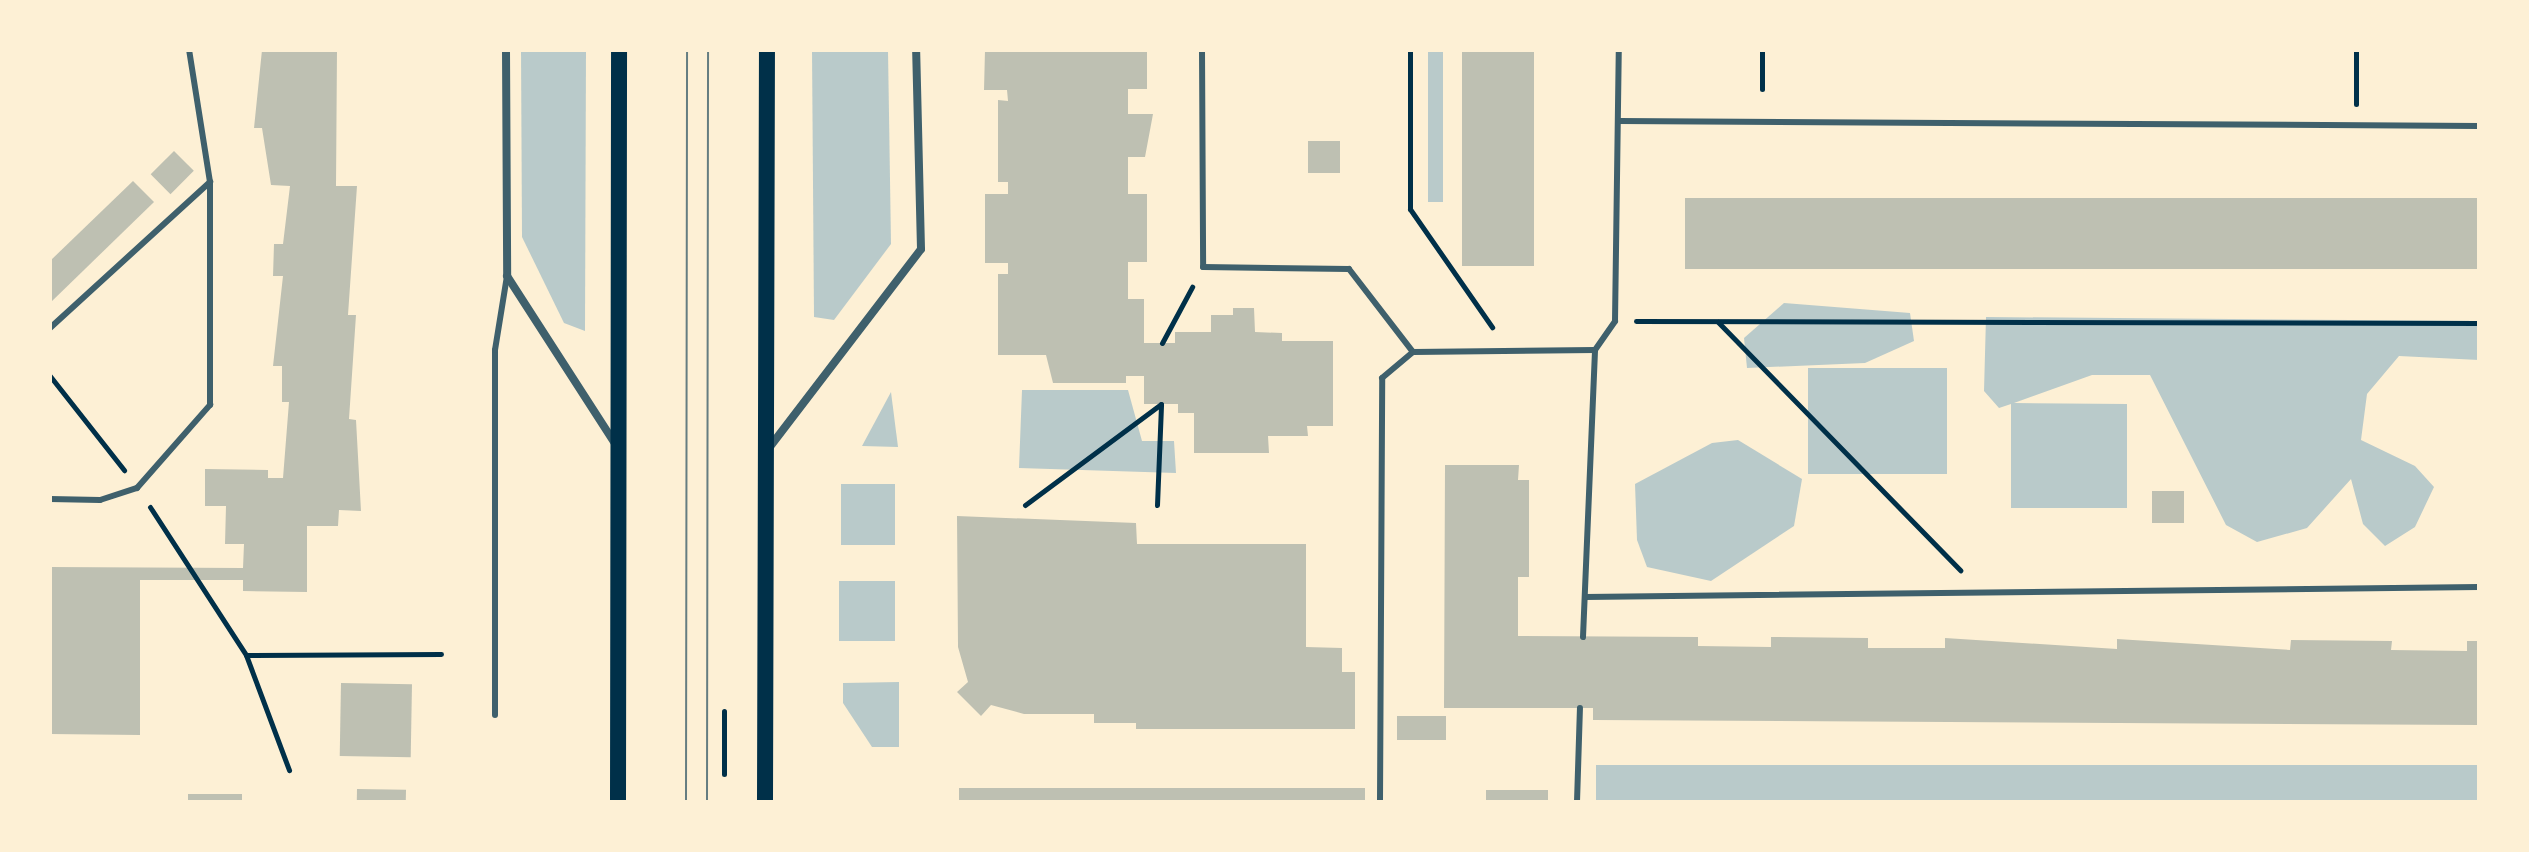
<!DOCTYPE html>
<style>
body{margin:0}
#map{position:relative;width:2529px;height:852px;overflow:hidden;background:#fdf0d5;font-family:"PT Sans",sans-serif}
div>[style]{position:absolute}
.green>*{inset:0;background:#b9caca;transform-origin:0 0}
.building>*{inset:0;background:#bec0b2;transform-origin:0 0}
.path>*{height:5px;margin:-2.5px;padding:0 2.5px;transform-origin:2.5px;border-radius:2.5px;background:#003049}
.service>*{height:6px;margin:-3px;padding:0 3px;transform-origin:3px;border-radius:3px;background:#3f606c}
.minor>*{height:8px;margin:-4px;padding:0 4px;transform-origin:4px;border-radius:4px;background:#3f606c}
.secondary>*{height:16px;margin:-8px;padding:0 8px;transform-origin:8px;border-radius:8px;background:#003049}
.tram>*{height:2px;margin:-1px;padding:0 1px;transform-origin:1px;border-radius:1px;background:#657d81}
span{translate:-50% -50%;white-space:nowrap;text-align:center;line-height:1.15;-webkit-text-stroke:8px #fdf0d5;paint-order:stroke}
.frame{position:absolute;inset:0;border:52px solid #fdf0d5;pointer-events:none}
</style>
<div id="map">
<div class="green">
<i style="clip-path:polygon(521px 50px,586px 50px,585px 331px,564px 323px,522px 237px)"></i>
<i style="clip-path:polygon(812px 50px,888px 50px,891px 244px,834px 320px,814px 317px)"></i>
<i style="left:1428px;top:50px;width:15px;height:152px"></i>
<i style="clip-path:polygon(1784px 303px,1910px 313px,1914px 341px,1865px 363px,1747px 368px,1744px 338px)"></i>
<i style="clip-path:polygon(1986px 317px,2479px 321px,2479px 360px,2399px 356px,2367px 394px,2361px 440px,2415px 466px,2434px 487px,2415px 527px,2385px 546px,2363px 524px,2351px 479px,2307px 528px,2257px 542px,2226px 525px,2150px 375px,2092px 375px,2014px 403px,2127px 404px,2127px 508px,2011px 508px,2011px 404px,1999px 408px,1984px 391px)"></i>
<i style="left:1808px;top:368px;width:139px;height:106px"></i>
<i style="clip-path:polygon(1022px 390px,1128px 390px,1142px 441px,1174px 441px,1176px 473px,1019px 468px)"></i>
<i style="clip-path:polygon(891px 392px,898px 447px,862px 446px)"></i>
<i style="clip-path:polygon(1738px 440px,1802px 479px,1794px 526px,1711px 581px,1647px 567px,1637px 540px,1635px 484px,1712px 443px)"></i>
<i style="left:841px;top:484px;width:54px;height:61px"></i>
<i style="left:839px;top:581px;width:56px;height:60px"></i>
<i style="clip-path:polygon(899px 682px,899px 747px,872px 747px,843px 703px,843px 683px)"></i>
<i style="left:2479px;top:765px;width:37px;height:883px;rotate:90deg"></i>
</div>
<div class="building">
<i style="clip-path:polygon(262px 50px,337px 50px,336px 186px,357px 186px,348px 315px,356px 315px,349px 419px,356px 420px,361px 511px,339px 510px,338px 526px,307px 526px,307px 592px,243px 591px,243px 580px,140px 580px,140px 735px,50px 734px,50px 567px,243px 568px,244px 544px,225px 544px,226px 506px,205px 506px,205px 469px,268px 470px,268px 478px,283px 478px,289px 402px,282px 402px,282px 366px,273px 366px,283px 276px,273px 276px,274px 244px,283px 244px,290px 186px,271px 185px,262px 128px,254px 128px)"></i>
<i style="clip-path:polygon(985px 50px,1147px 50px,1147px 89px,1128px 89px,1128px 114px,1153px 114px,1145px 157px,1128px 157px,1128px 194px,1147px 194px,1147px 262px,1128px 262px,1128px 299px,1144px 299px,1144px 343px,1175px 343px,1175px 332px,1211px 332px,1211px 315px,1233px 315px,1233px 308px,1254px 308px,1255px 332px,1282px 333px,1282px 341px,1333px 341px,1333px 426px,1307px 426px,1308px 436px,1268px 436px,1269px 453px,1194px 453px,1194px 413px,1178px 413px,1178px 404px,1144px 404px,1144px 376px,1126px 376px,1126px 383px,1053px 383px,1046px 355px,998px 355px,998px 274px,1008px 274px,1008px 263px,985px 263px,985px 194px,1008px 194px,1008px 182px,998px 182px,998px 100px,1008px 101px,1007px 90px,984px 90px)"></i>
<i style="left:1462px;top:50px;width:72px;height:216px"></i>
<i style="left:1308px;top:141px;width:32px;height:32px"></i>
<i style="left:174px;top:151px;width:28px;height:33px;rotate:45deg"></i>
<i style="clip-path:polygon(133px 181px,154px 202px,50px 303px,50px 261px)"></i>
<i style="left:1685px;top:198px;width:794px;height:71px"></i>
<i style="clip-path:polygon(1445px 465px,1519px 465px,1518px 480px,1529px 480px,1529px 577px,1518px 577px,1518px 636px,1698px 637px,1698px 646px,1771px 647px,1771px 637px,1868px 638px,1868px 648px,1945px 648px,1945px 638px,2117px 649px,2117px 639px,2290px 650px,2291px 640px,2392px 641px,2391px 650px,2467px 651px,2467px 641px,2479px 641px,2479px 725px,1593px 720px,1593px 708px,1444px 708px)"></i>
<i style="left:2152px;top:491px;width:32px;height:32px"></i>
<i style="clip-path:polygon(957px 516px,1136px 523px,1137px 544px,1306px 544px,1306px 647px,1342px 648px,1342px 672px,1355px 672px,1355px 729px,1136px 729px,1136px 723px,1094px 723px,1094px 714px,1024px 714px,991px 705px,981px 716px,957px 692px,968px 682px,958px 647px)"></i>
<i style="left:341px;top:683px;width:71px;height:73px;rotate:1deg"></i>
<i style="left:1397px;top:716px;width:49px;height:24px"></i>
<i style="left:1365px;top:788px;width:14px;height:406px;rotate:90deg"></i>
<i style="left:357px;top:789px;width:49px;height:13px;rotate:1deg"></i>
<i style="left:1486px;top:790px;width:62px;height:12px"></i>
<i style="left:188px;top:794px;width:54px;height:8px"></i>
</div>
<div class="path">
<i style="left:1410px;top:50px;width:159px;rotate:90deg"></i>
<i style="left:1410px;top:209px;width:144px;rotate:55.2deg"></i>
<i style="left:1762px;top:50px;width:39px;rotate:90deg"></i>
<i style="left:2356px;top:104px;width:54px;rotate:-90deg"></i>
<i style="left:1636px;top:321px;width:843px;rotate:0.14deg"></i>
<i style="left:1718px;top:322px;width:347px;rotate:45.7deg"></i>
<i style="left:1162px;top:343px;width:64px;rotate:-61.8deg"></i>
<i style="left:50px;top:376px;width:120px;rotate:51.8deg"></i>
<i style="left:1025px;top:505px;width:169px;rotate:-36.6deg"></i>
<i style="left:1157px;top:505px;width:101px;rotate:-87.7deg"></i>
<i style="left:150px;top:507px;width:176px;rotate:57deg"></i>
<i style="left:246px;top:655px;width:123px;rotate:69.5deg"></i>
<i style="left:246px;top:655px;width:195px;rotate:-0.3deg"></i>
<i style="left:724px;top:711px;width:63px;rotate:90deg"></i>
</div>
<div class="service">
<i style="left:1202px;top:50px;width:217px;rotate:89.7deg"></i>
<i style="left:1203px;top:267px;width:146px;rotate:0.8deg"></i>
<i style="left:1349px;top:269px;width:105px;rotate:52.4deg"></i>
<i style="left:1619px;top:121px;width:860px;rotate:0.33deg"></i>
<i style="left:50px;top:328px;width:217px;rotate:-42.4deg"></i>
<i style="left:50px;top:499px;width:50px;rotate:1.1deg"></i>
<i style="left:100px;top:500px;width:39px;rotate:-18deg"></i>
<i style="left:137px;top:488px;width:111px;rotate:-48.7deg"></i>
<i style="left:210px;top:405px;width:223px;rotate:-90deg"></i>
<i style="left:210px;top:182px;width:134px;rotate:-99deg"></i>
<i style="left:1585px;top:597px;width:894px;rotate:-0.64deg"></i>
<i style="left:1583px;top:637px;width:287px;rotate:-87.6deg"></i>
<i style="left:1595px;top:350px;width:35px;rotate:-55deg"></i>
<i style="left:1615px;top:321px;width:271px;rotate:-89.2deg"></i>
<i style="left:495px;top:715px;width:365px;rotate:-90deg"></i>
<i style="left:495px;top:350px;width:75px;rotate:-80.8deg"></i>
<i style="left:1380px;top:802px;width:424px;rotate:-89.7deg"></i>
<i style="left:1382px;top:378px;width:40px;rotate:-40deg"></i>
<i style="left:1413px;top:352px;width:182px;rotate:-0.6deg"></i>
<i style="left:1577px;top:802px;width:94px;rotate:-88.2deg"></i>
</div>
<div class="minor">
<i style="left:506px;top:50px;width:226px;rotate:89.7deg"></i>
<i style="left:507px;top:276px;width:201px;rotate:57.2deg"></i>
<i style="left:769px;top:448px;width:250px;rotate:-52.6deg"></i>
<i style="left:921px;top:249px;width:199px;rotate:-91.4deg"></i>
</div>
<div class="secondary">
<i style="left:618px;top:802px;width:752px;rotate:-89.92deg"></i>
<i style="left:765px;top:802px;width:752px;rotate:-89.85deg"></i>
</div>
<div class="tram">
<i style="left:686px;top:802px;width:752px;rotate:-89.92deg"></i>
<i style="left:707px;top:802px;width:752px;rotate:-89.92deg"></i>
</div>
<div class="frame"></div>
</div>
